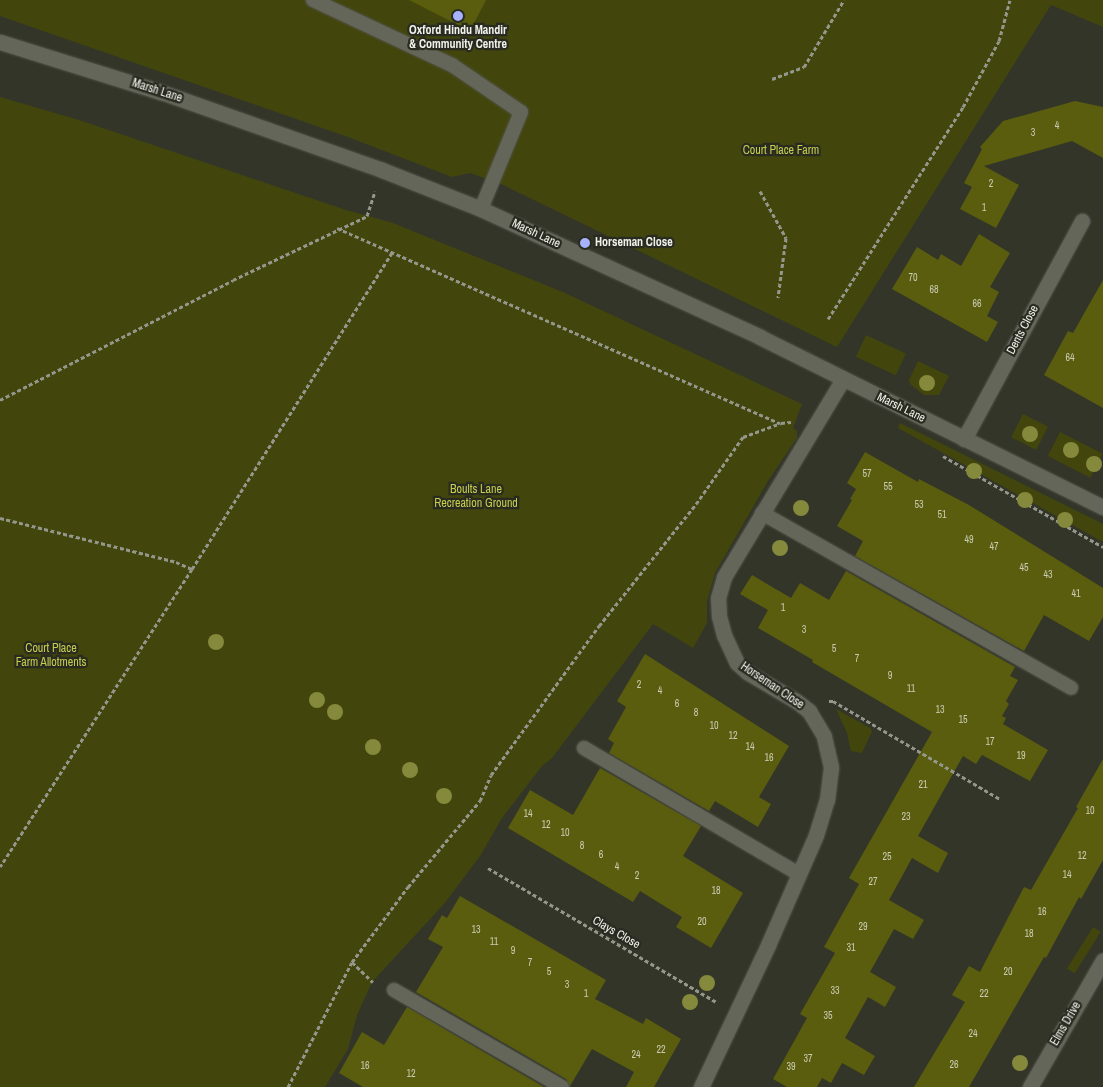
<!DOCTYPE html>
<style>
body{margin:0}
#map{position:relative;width:1103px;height:1087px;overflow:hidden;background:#333529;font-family:"Archivo Narrow",sans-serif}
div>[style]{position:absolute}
.green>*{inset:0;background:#43460c;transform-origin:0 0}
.building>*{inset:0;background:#595d0d}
.path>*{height:3px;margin-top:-1.5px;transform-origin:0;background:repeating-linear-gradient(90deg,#95978d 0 4px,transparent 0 6.5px)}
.roads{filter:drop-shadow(0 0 1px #52534a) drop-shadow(0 0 1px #52534a)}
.lane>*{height:14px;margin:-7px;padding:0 7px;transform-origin:7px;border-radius:7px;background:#65665a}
.street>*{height:15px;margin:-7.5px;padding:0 7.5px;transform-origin:7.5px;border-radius:7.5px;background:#65665a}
.secondary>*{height:15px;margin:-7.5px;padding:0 7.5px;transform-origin:7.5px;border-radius:7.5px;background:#65665a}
.trees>*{width:16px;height:16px;margin:-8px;border-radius:50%;background:#84893c}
.dots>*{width:14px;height:14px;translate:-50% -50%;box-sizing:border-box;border:2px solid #292b20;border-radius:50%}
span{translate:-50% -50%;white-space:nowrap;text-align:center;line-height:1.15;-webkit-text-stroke:4.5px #292b20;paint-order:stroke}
.number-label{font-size:10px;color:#caccb3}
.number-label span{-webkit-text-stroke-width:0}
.poi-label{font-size:12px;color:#f0f1ea;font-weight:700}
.left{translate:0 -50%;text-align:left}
.street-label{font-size:12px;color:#f0f1ea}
.park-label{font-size:12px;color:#c6ce4c}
</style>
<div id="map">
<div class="green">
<i style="clip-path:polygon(0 0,1103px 0,1103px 27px,1051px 5px,837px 347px,501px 184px,470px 173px,452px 177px,348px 137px,0 16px)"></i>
<i style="clip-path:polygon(0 97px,79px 120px,343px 209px,393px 223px,565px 293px,802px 404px,793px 428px,797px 431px,797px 438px,768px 481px,715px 573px,707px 601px,707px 623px,693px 648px,653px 624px,552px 758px,542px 766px,502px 818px,480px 856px,444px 904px,372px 982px,357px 1015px,348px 1049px,325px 1087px,0 1087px)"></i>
<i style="left:866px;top:335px;width:44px;height:24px;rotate:25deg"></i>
<i style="clip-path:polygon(918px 361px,949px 376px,939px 395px,924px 395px,910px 384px,909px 380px)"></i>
<i style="left:1023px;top:414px;width:28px;height:26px;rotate:27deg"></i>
<i style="clip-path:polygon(900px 423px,1103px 524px,1103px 542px,898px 428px)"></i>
<i style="left:1060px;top:432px;width:48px;height:27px;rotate:27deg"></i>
<i style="clip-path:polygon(836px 709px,870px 728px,872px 731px,862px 753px,851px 751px,847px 733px)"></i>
<i style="left:1093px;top:927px;width:9px;height:49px;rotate:32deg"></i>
</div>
<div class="building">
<i style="clip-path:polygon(409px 0,486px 0,470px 31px)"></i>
<i style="clip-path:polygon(1075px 101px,1103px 107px,1103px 158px,1072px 141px,984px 166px,1019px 185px,996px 228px,960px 209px,972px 187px,964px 183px,982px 149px,980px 147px,1003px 121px)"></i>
<i style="clip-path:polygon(979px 234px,1010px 253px,990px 287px,999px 292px,987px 316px,998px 322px,987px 342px,892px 289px,917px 247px,938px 260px,941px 254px,961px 266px)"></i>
<i style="clip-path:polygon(1103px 280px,1103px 408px,1044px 375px,1068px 331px,1073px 333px)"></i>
<i style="clip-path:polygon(865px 452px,918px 482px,919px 479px,969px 505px,1103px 588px,1103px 617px,1089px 641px,1044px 615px,1024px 651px,855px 556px,863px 541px,837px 526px,852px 500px,850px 499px,856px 489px,847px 483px)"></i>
<i style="clip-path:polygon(846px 571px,1015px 667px,1010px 676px,1018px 680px,1006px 701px,1009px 704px,1002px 716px,1006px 718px,1003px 724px,1048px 750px,1030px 781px,982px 755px,976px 764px,963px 756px,918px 836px,948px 853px,938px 873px,912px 858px,889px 900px,924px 920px,913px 939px,894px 929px,870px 972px,896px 987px,885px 1007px,868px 997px,845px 1038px,875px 1056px,864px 1075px,842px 1063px,831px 1083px,822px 1078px,817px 1087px,787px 1087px,773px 1079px,807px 1018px,800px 1014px,835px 953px,824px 947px,859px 884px,849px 878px,932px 732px,812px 662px,813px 660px,758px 628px,768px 610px,740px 594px,752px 575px,791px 598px,800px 583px,829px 600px)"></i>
<i style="clip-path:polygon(645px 654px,789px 746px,759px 797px,771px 804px,758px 827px,715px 801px,709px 811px,609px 753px,614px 743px,608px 739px,626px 707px,617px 701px)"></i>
<i style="clip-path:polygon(1103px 759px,1103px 860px,1081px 899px,1079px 897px,1046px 958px,1044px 957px,969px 1087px,914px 1087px,965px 1002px,952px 995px,969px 966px,980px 972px,1024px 887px,1031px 890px,1078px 808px,1076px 807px)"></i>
<i style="clip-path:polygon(600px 768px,701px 826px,683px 856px,743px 893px,711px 948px,676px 927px,682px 917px,640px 891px,633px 902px,508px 828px,530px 790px,573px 815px)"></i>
<i style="clip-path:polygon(460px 896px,606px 980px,595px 999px,643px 1024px,646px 1018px,681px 1039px,654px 1087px,626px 1087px,634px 1072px,592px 1049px,570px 1086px,566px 1079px,416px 992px,443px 947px,428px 939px,442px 915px,447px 918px)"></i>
<i style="clip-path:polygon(407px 1007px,544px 1087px,363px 1087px,339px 1073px,362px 1032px,384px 1045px)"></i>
</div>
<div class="path">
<i style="left:772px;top:79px;width:34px;rotate:-21deg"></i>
<i style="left:804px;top:67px;width:78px;rotate:-59.2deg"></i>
<i style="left:760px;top:191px;width:54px;rotate:61deg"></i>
<i style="left:786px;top:238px;width:60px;rotate:97.7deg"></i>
<i style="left:337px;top:228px;width:484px;rotate:23.8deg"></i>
<i style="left:828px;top:319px;width:251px;rotate:-57.5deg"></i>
<i style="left:963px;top:107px;width:75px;rotate:-61.4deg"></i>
<i style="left:999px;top:41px;width:42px;rotate:-75deg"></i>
<i style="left:0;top:400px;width:262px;rotate:-27.2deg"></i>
<i style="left:233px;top:280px;width:148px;rotate:-25.5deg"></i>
<i style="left:367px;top:216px;width:26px;rotate:-72deg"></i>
<i style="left:943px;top:456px;width:184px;rotate:29.6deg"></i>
<i style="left:0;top:518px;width:181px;rotate:14deg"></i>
<i style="left:176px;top:562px;width:17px;rotate:24deg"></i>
<i style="left:192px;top:569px;width:354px;rotate:122.8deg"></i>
<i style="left:192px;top:569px;width:374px;rotate:-57.7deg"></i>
<i style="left:829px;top:701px;width:4px"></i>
<i style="left:833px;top:701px;width:194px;rotate:30.4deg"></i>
<i style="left:488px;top:868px;width:264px;rotate:30.4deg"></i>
<i style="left:352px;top:962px;width:29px;rotate:44deg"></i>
<i style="left:288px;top:1087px;width:140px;rotate:-62.9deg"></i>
<i style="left:352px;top:962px;width:94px;rotate:-53.3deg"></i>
<i style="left:408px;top:887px;width:112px;rotate:-50.1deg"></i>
<i style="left:480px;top:801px;width:28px;rotate:-67deg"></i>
<i style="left:491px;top:775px;width:184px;rotate:-54.1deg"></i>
<i style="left:599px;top:626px;width:156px;rotate:-51.5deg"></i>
<i style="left:696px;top:504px;width:82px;rotate:-55deg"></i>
<i style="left:743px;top:437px;width:40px;rotate:-20.2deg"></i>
<i style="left:781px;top:423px;width:10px;rotate:-6deg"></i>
</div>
<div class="roads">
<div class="lane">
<i style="left:313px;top:0;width:153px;rotate:25.1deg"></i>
<i style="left:452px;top:65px;width:83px;rotate:34.3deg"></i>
<i style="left:521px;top:112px;width:105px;rotate:112.4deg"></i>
<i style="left:762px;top:513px;width:355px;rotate:29.5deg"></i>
<i style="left:584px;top:748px;width:249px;rotate:30.4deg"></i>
<i style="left:394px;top:990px;width:194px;rotate:30deg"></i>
</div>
<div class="street">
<i style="left:964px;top:439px;width:248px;rotate:-61.6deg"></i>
<i style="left:701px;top:1087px;width:157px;rotate:-64.7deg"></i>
<i style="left:768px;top:945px;width:120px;rotate:-66.4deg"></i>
<i style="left:816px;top:835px;width:37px;rotate:-73deg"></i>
<i style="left:827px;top:800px;width:33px;rotate:-83deg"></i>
<i style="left:831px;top:767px;width:32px;rotate:-103deg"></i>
<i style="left:824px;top:736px;width:29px;rotate:-121deg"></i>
<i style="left:809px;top:711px;width:16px;rotate:-142deg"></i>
<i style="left:796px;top:701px;width:57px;rotate:-149.4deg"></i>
<i style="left:747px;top:672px;width:13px;rotate:-138deg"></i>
<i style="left:737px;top:663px;width:31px;rotate:-115deg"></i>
<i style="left:724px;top:635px;width:20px;rotate:-105deg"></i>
<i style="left:719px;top:616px;width:18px;rotate:-93deg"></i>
<i style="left:718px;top:598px;width:22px;rotate:-74deg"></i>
<i style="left:724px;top:577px;width:231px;rotate:-59deg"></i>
<i style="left:1030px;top:1087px;width:146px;rotate:-60.1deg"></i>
</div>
<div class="secondary">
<i style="left:0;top:42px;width:169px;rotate:17.3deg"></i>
<i style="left:161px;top:92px;width:234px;rotate:19.4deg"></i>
<i style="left:382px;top:170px;width:106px;rotate:21.5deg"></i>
<i style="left:481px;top:209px;width:307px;rotate:24.6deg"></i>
<i style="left:760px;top:337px;width:383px;rotate:26.4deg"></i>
</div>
</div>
<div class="trees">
<i style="left:927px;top:383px"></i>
<i style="left:1030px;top:434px"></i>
<i style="left:1071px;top:450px"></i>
<i style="left:1094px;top:464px"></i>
<i style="left:974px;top:471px"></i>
<i style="left:1025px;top:500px"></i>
<i style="left:801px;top:508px"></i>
<i style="left:1065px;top:520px"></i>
<i style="left:780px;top:548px"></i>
<i style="left:216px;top:642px"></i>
<i style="left:317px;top:700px"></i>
<i style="left:335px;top:712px"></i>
<i style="left:373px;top:747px"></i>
<i style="left:410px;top:770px"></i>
<i style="left:444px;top:796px"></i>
<i style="left:707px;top:983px"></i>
<i style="left:690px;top:1002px"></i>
<i style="left:1020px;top:1063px"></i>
</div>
<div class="dots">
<i style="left:458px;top:16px;background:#a7b1fc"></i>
<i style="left:585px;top:243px;background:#a7b1fc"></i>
</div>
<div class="number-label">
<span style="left:1057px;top:126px">4</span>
<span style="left:1033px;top:133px">3</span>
<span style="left:991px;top:184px">2</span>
<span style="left:984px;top:208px">1</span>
<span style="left:913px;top:278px">70</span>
<span style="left:934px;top:290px">68</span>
<span style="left:977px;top:304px">66</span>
<span style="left:1070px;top:358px">64</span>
<span style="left:867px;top:474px">57</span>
<span style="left:888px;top:487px">55</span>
<span style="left:919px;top:505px">53</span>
<span style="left:942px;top:515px">51</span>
<span style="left:969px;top:540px">49</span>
<span style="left:994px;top:547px">47</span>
<span style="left:1024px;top:568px">45</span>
<span style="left:1048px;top:575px">43</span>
<span style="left:1076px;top:594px">41</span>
<span style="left:783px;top:608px">1</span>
<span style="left:804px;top:630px">3</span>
<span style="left:834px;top:649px">5</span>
<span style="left:857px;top:659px">7</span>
<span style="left:890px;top:676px">9</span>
<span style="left:639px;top:685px">2</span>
<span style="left:911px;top:689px">11</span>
<span style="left:660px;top:691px">4</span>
<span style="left:677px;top:704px">6</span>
<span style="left:940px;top:710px">13</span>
<span style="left:696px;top:713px">8</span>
<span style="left:963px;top:720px">15</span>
<span style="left:714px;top:726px">10</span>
<span style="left:733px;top:736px">12</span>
<span style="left:990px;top:742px">17</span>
<span style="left:750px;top:747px">14</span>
<span style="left:1021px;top:756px">19</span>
<span style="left:769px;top:758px">16</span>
<span style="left:923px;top:785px">21</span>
<span style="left:1090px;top:811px">10</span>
<span style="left:528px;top:814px">14</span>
<span style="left:906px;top:817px">23</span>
<span style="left:546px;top:825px">12</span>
<span style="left:565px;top:833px">10</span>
<span style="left:582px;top:846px">8</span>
<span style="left:601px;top:855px">6</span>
<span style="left:1082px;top:856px">12</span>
<span style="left:887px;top:857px">25</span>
<span style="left:617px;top:867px">4</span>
<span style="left:1067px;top:875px">14</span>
<span style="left:637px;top:876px">2</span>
<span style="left:873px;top:882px">27</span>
<span style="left:716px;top:891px">18</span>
<span style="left:1042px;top:912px">16</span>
<span style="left:702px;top:922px">20</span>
<span style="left:863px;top:927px">29</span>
<span style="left:476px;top:930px">13</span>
<span style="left:1029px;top:934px">18</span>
<span style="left:494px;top:942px">11</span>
<span style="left:851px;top:948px">31</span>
<span style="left:513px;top:951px">9</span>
<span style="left:530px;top:963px">7</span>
<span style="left:549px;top:972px">5</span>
<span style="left:1008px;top:972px">20</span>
<span style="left:567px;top:985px">3</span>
<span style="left:835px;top:991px">33</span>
<span style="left:586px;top:994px">1</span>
<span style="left:984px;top:994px">22</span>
<span style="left:828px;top:1016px">35</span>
<span style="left:973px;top:1034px">24</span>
<span style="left:661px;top:1050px">22</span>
<span style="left:636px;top:1055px">24</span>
<span style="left:808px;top:1059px">37</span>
<span style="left:954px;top:1065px">26</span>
<span style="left:365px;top:1066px">16</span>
<span style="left:791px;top:1067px">39</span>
<span style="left:411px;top:1074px">12</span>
</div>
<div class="poi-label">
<span style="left:458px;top:38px">Oxford Hindu Mandir<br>&amp; Community Centre</span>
<span class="left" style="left:595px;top:243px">Horseman Close</span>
</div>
<div class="street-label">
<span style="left:157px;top:91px;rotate:18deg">Marsh Lane</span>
<span style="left:536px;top:234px;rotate:25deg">Marsh Lane</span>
<span style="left:1023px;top:330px;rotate:-62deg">Dents Close</span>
<span style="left:901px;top:408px;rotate:26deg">Marsh Lane</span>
<span style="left:772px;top:686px;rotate:34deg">Horseman Close</span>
<span style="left:616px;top:933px;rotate:30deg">Clays Close</span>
<span style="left:1066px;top:1024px;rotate:-60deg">Elms Drive</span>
</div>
<div class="park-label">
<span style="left:781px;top:151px">Court Place Farm</span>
<span style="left:476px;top:497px">Boults Lane<br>Recreation Ground</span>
<span style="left:51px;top:656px">Court Place<br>Farm Allotments</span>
</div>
</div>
